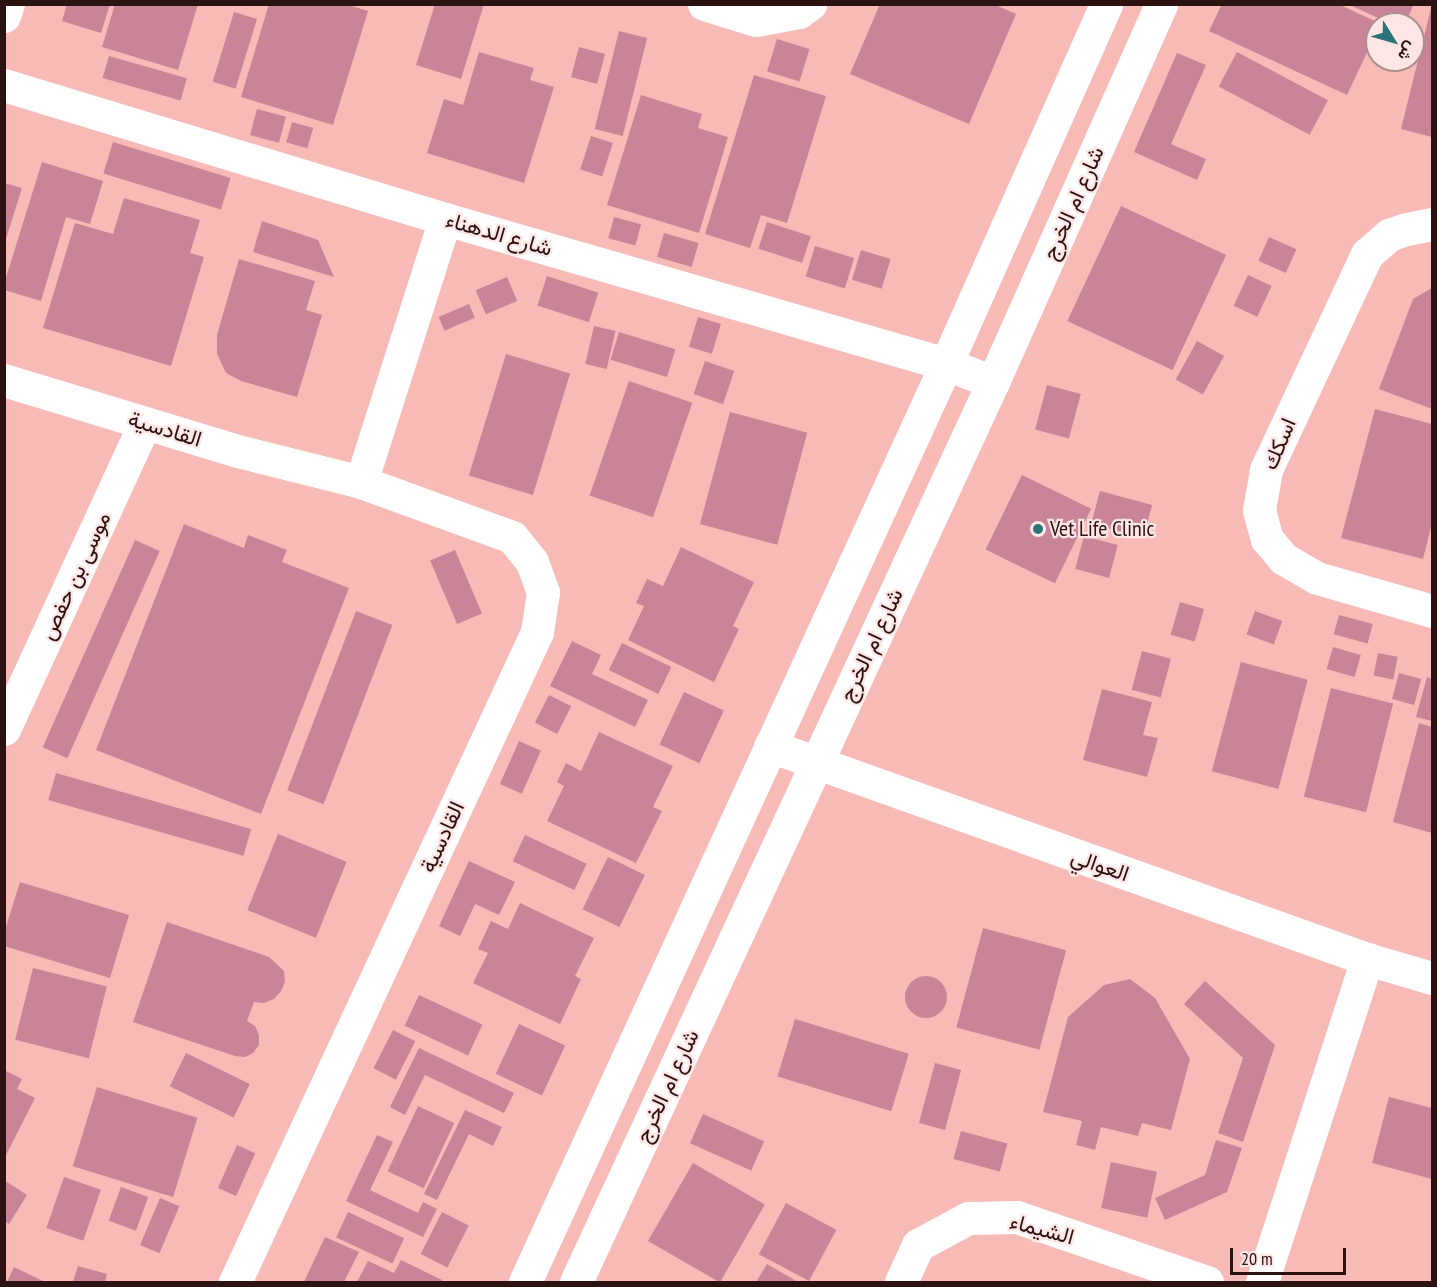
<!DOCTYPE html>
<html>
<head>
<meta charset="utf-8">
<style>
  body { margin:0 }
  #map { position:relative; width:1437px; height:1287px; overflow:hidden; background:#f7bab7; font-family:"PT Sans Narrow",Vazirmatn,sans-serif }
  div>[style] { position:absolute }
  [style*='--x'] { left:calc(var(--x)*1px); top:calc(var(--y)*1px); width:calc(var(--w)*1px); rotate:calc(var(--a)*1deg) }
  .building>* { inset:0; background:#c98497; transform-origin:0 0 }
  .round { border-radius:50% }
  .minor>* { height:33px; margin:-16.5px; padding:0 16.5px; transform-origin:16.5px; border-radius:16.5px; background:#fff }
  .dots>* { width:16px; height:16px; translate:-50% -50%; box-sizing:border-box; border:3px solid #fee6e4; border-radius:50% }
  span { translate:-50% -50%; white-space:nowrap; text-align:center; line-height:1.15; -webkit-text-stroke:4.5px #fee6e4; paint-order:stroke }
  .street-label { font-size:22px; color:#2d1212 }
  .poi-label { font-size:22px; color:#2d1212 }
  .left { translate:0 -50%; text-align:left }
  .frame { position:absolute; inset:0; border:6px solid #2d1212; pointer-events:none }
  .north { position:absolute; left:1365px; top:12px; width:60px; height:60px; box-sizing:border-box; background:#fee6e4; border:2px solid #aa9190; border-radius:50%; rotate:127deg; font-size:16px; font-weight:700; line-height:24px; text-align:center; color:#2d1212 }
  .north::after { content:''; display:block; margin:auto; width:21px; height:27px; background:#2a747a; clip-path:polygon(50% 0,100% 100%,50% 72%,0 100%) }
  .scale { position:absolute; left:1230px; top:1248px; width:116px; height:27px; box-sizing:border-box; border:3px solid #2d1212; border-top:0; padding-left:8px; font-size:18px; line-height:21px; white-space:nowrap; color:#2d1212; -webkit-text-stroke:4px #fee6e4; paint-order:stroke }
</style>
</head>
<body>
<div id="map">
  <div class="building">
    <i style="clip-path:polygon(67px 4px,110px 4px,101px 33px,62px 21px)"></i>
    <i style="clip-path:polygon(115px 4px,198px 4px,178px 70px,102px 47px)"></i>
    <i style="clip-path:polygon(269px 4px,345px 4px,368px 11px,333px 125px,241px 97px)"></i>
    <i style="clip-path:polygon(435px 4px,484px 4px,461px 79px,416px 65px)"></i>
    <i style="clip-path:polygon(880px 4px,993px 4px,1016px 14px,969px 124px,850px 74px)"></i>
    <i style="clip-path:polygon(1222px 4px,1338px 4px,1377px 22px,1377px 31px,1347px 95px,1209px 31px)"></i>
    <i style="clip-path:polygon(1348px 4px,1414px 4px,1405px 24px,1391px 24px)"></i>
    <i style="clip-path:polygon(1432px 4px,1432px 137px,1401px 129px)"></i>
    <i style="left:234px;top:12px;width:24px;height:73px;rotate:17deg"></i>
    <i style="left:619px;top:31px;width:29px;height:101px;rotate:14deg"></i>
    <i style="left:777px;top:39px;width:34px;height:34px;rotate:17deg"></i>
    <i style="left:579px;top:47px;width:27px;height:31px;rotate:15deg"></i>
    <i style="clip-path:polygon(479px 52px,534px 68px,530px 80px,554px 87px,524px 183px,427px 153px,444px 99px,463px 105px)"></i>
    <i style="left:1237px;top:52px;width:103px;height:39px;rotate:28deg"></i>
    <i style="clip-path:polygon(1177px 53px,1206px 65px,1171px 144px,1206px 159px,1197px 180px,1134px 152px)"></i>
    <i style="left:109px;top:56px;width:81px;height:23px;rotate:16deg"></i>
    <i style="clip-path:polygon(754px 75px,826px 96px,787px 223px,761px 215px,750px 248px,705px 234px)"></i>
    <i style="clip-path:polygon(641px 95px,702px 114px,698px 128px,728px 137px,699px 233px,607px 205px)"></i>
    <i style="left:257px;top:109px;width:30px;height:27px;rotate:15deg"></i>
    <i style="left:292px;top:122px;width:22px;height:21px;rotate:16deg"></i>
    <i style="left:591px;top:136px;width:23px;height:35px;rotate:18deg"></i>
    <i style="left:113px;top:142px;width:123px;height:33px;rotate:17deg"></i>
    <i style="clip-path:polygon(42px 162px,103px 181px,90px 224px,66px 217px,41px 301px,4px 290px,4px 284px)"></i>
    <i style="clip-path:polygon(4px 183px,22px 188px,5px 242px,4px 242px)"></i>
    <i style="clip-path:polygon(124px 198px,200px 220px,190px 253px,204px 257px,171px 366px,43px 328px,75px 223px,113px 234px)"></i>
    <i style="left:1121px;top:206px;width:116px;height:127px;rotate:25deg"></i>
    <i style="left:614px;top:217px;width:28px;height:22px;rotate:15deg"></i>
    <i style="clip-path:polygon(262px 221px,318px 240px,334px 277px,253px 252px)"></i>
    <i style="left:767px;top:222px;width:46px;height:28px;rotate:18deg"></i>
    <i style="left:664px;top:233px;width:36px;height:25px;rotate:16deg"></i>
    <i style="left:1269px;top:237px;width:30px;height:26px;rotate:24deg"></i>
    <i style="left:815px;top:246px;width:41px;height:32px;rotate:17deg"></i>
    <i style="left:861px;top:250px;width:31px;height:31px;rotate:17deg"></i>
    <i style="clip-path:polygon(239px 259px,315px 281px,306px 310px,322px 315px,297px 397px,241px 381px,226px 373px,217px 354px,217px 335px)"></i>
    <i style="left:1248px;top:275px;width:26px;height:34px;rotate:25deg"></i>
    <i style="left:547px;top:276px;width:54px;height:31px;rotate:18deg"></i>
    <i style="left:507px;top:277px;width:26px;height:34px;rotate:67deg"></i>
    <i style="clip-path:polygon(1432px 288px,1432px 409px,1379px 389px,1413px 299px)"></i>
    <i style="left:469px;top:304px;width:15px;height:33px;rotate:67deg"></i>
    <i style="left:698px;top:317px;width:24px;height:31px;rotate:17deg"></i>
    <i style="left:594px;top:326px;width:22px;height:39px;rotate:13deg"></i>
    <i style="left:619px;top:332px;width:59px;height:29px;rotate:17deg"></i>
    <i style="left:1197px;top:341px;width:31px;height:44px;rotate:29deg"></i>
    <i style="left:506px;top:354px;width:67px;height:127px;rotate:17deg"></i>
    <i style="left:705px;top:361px;width:31px;height:35px;rotate:19deg"></i>
    <i style="left:629px;top:381px;width:67px;height:121px;rotate:19deg"></i>
    <i style="left:1047px;top:385px;width:35px;height:46px;rotate:15deg"></i>
    <i style="clip-path:polygon(1375px 409px,1432px 424px,1432px 523px,1423px 559px,1341px 538px)"></i>
    <i style="left:730px;top:412px;width:80px;height:116px;rotate:15deg"></i>
    <i style="left:1022px;top:475px;width:77px;height:83px;rotate:26deg"></i>
    <i style="left:1100px;top:491px;width:54px;height:34px;rotate:15deg"></i>
    <i style="clip-path:polygon(184px 524px,244px 548px,248px 535px,287px 550px,282px 562px,349px 588px,261px 814px,96px 750px)"></i>
    <i style="left:1084px;top:536px;width:35px;height:34px;rotate:15deg"></i>
    <i style="left:135px;top:540px;width:27px;height:227px;rotate:24deg"></i>
    <i style="clip-path:polygon(681px 547px,754px 582px,733px 626px,739px 629px,714px 682px,628px 640px,644px 606px,636px 603px,647px 579px,663px 586px)"></i>
    <i style="left:455px;top:550px;width:69px;height:27px;rotate:67deg"></i>
    <i style="left:1180px;top:602px;width:25px;height:34px;rotate:16deg"></i>
    <i style="left:356px;top:611px;width:39px;height:192px;rotate:21deg"></i>
    <i style="left:1255px;top:611px;width:29px;height:25px;rotate:20deg"></i>
    <i style="left:1339px;top:615px;width:35px;height:20px;rotate:15deg"></i>
    <i style="clip-path:polygon(572px 641px,601px 655px,592px 674px,648px 700px,635px 727px,550px 686px)"></i>
    <i style="left:622px;top:643px;width:55px;height:30px;rotate:26deg"></i>
    <i style="left:1333px;top:647px;width:29px;height:23px;rotate:16deg"></i>
    <i style="left:1142px;top:651px;width:30px;height:40px;rotate:15deg"></i>
    <i style="left:1378px;top:653px;width:20px;height:23px;rotate:11deg"></i>
    <i style="left:1241px;top:662px;width:69px;height:113px;rotate:15deg"></i>
    <i style="left:1399px;top:673px;width:23px;height:27px;rotate:15deg"></i>
    <i style="clip-path:polygon(1427px 677px,1432px 679px,1432px 721px,1416px 717px)"></i>
    <i style="left:1331px;top:688px;width:64px;height:112px;rotate:14deg"></i>
    <i style="clip-path:polygon(1102px 689px,1152px 702px,1143px 735px,1158px 738px,1147px 777px,1083px 760px)"></i>
    <i style="left:684px;top:692px;width:44px;height:58px;rotate:25deg"></i>
    <i style="left:549px;top:695px;width:25px;height:31px;rotate:27deg"></i>
    <i style="clip-path:polygon(1419px 723px,1432px 727px,1432px 833px,1393px 822px)"></i>
    <i style="clip-path:polygon(599px 732px,673px 766px,653px 807px,662px 811px,636px 863px,547px 821px,564px 786px,557px 782px,566px 763px,581px 771px)"></i>
    <i style="left:519px;top:741px;width:24px;height:47px;rotate:24deg"></i>
    <i style="left:56px;top:773px;width:203px;height:28px;rotate:16deg"></i>
    <i style="left:278px;top:834px;width:74px;height:82px;rotate:22deg"></i>
    <i style="left:525px;top:835px;width:68px;height:29px;rotate:25deg"></i>
    <i style="left:608px;top:857px;width:41px;height:58px;rotate:26deg"></i>
    <i style="clip-path:polygon(469px 861px,515px 882px,499px 915px,475px 904px,460px 936px,439px 926px)"></i>
    <i style="clip-path:polygon(20px 882px,129px 915px,110px 978px,4px 946px,4px 933px)"></i>
    <i style="clip-path:polygon(520px 903px,594px 938px,575px 976px,581px 979px,560px 1024px,473px 983px,488px 953px,478px 949px,491px 921px,508px 929px)"></i>
    <i style="clip-path:polygon(167px 922px,269px 957px,284px 971px,285px 982px,281px 991px,274px 999px,264px 1003px,254px 1002px,247px 1021px,255px 1026px,259px 1035px,259px 1045px,253px 1053px,245px 1057px,235px 1056px,133px 1022px)"></i>
    <i style="left:983px;top:928px;width:86px;height:103px;rotate:15deg"></i>
    <i style="left:33px;top:968px;width:76px;height:74px;rotate:14deg"></i>
    <i class="round" style="left:905px;top:976px;width:42px;height:42px"></i>
    <i style="clip-path:polygon(1130px 979px,1155px 998px,1190px 1059px,1171px 1130px,1142px 1123px,1138px 1136px,1101px 1127px,1095px 1150px,1076px 1145px,1082px 1121px,1043px 1112px,1068px 1017px,1104px 985px)"></i>
    <i style="clip-path:polygon(1205px 981px,1275px 1045px,1243px 1142px,1218px 1133px,1243px 1058px,1184px 1004px)"></i>
    <i style="left:419px;top:995px;width:70px;height:34px;rotate:25deg"></i>
    <i style="left:795px;top:1019px;width:119px;height:60px;rotate:17deg"></i>
    <i style="left:519px;top:1024px;width:51px;height:55px;rotate:25deg"></i>
    <i style="left:393px;top:1030px;width:25px;height:43px;rotate:27deg"></i>
    <i style="clip-path:polygon(419px 1048px,514px 1093px,504px 1113px,425px 1075px,405px 1115px,390px 1107px)"></i>
    <i style="left:186px;top:1053px;width:71px;height:37px;rotate:26deg"></i>
    <i style="left:935px;top:1063px;width:27px;height:62px;rotate:15deg"></i>
    <i style="clip-path:polygon(4px 1070px,22px 1079px,17px 1089px,35px 1098px,4px 1159px)"></i>
    <i style="left:97px;top:1087px;width:105px;height:83px;rotate:17deg"></i>
    <i style="clip-path:polygon(1389px 1097px,1432px 1108px,1432px 1179px,1372px 1163px)"></i>
    <i style="left:418px;top:1106px;width:40px;height:72px;rotate:25deg"></i>
    <i style="clip-path:polygon(465px 1110px,502px 1127px,493px 1146px,469px 1134px,437px 1200px,424px 1194px)"></i>
    <i style="left:703px;top:1114px;width:67px;height:32px;rotate:24deg"></i>
    <i style="left:961px;top:1131px;width:48px;height:29px;rotate:15deg"></i>
    <i style="clip-path:polygon(377px 1135px,393px 1142px,370px 1190px,418px 1213px,423px 1202px,437px 1209px,423px 1237px,346px 1201px)"></i>
    <i style="clip-path:polygon(1216px 1140px,1242px 1148px,1227px 1192px,1165px 1220px,1155px 1198px,1205px 1175px)"></i>
    <i style="left:237px;top:1145px;width:20px;height:47px;rotate:24deg"></i>
    <i style="left:1111px;top:1162px;width:47px;height:47px;rotate:12deg"></i>
    <i style="left:693px;top:1163px;width:83px;height:90px;rotate:30deg"></i>
    <i style="left:64px;top:1177px;width:39px;height:54px;rotate:19deg"></i>
    <i style="clip-path:polygon(4px 1180px,27px 1195px,9px 1224px,4px 1221px)"></i>
    <i style="left:121px;top:1187px;width:29px;height:36px;rotate:20deg"></i>
    <i style="left:160px;top:1198px;width:21px;height:51px;rotate:23deg"></i>
    <i style="left:786px;top:1203px;width:57px;height:58px;rotate:28deg"></i>
    <i style="left:348px;top:1212px;width:62px;height:28px;rotate:25deg"></i>
    <i style="left:442px;top:1212px;width:30px;height:47px;rotate:27deg"></i>
    <i style="clip-path:polygon(325px 1237px,359px 1252px,344px 1282px,304px 1282px)"></i>
    <i style="clip-path:polygon(401px 1260px,442px 1280px,441px 1282px,357px 1282px,368px 1261px,394px 1273px)"></i>
    <i style="clip-path:polygon(767px 1264px,798px 1282px,756px 1282px)"></i>
    <i style="clip-path:polygon(78px 1266px,107px 1274px,105px 1282px,73px 1282px)"></i>
    <i style="clip-path:polygon(14px 1267px,45px 1282px,7px 1282px)"></i>
  </div>
  <div class="minor">
    <i style="--x:704;--y:4;--w:54;--a:17.1"></i>
    <i style="--x:756;--y:20;--w:44;--a:-10.5"></i>
    <i style="--x:799;--y:12;--w:14;--a:-36"></i>
    <i style="--x:4;--y:16;--w:13;--a:-72"></i>
    <i style="--x:4;--y:85;--w:461;--a:16.9"></i>
    <i style="--x:445;--y:219;--w:522;--a:16.14"></i>
    <i style="--x:946;--y:364;--w:50;--a:21"></i>
    <i style="--x:1432;--y:224;--w:26;--a:169"></i>
    <i style="--x:1406;--y:229;--w:18;--a:161"></i>
    <i style="--x:1389;--y:235;--w:29;--a:139"></i>
    <i style="--x:1367;--y:254;--w:238;--a:115.1"></i>
    <i style="--x:1266;--y:470;--w:41;--a:99.9"></i>
    <i style="--x:1259;--y:510;--w:30;--a:75"></i>
    <i style="--x:1267;--y:539;--w:26;--a:50"></i>
    <i style="--x:1284;--y:559;--w:38;--a:30"></i>
    <i style="--x:1317;--y:578;--w:120;--a:16"></i>
    <i style="--x:4;--y:380;--w:245;--a:16.9"></i>
    <i style="--x:238;--y:451;--w:127;--a:14.1"></i>
    <i style="--x:361;--y:482;--w:161;--a:20"></i>
    <i style="--x:512;--y:537;--w:32;--a:51"></i>
    <i style="--x:532;--y:562;--w:32;--a:70"></i>
    <i style="--x:543;--y:592;--w:40;--a:98.5"></i>
    <i style="--x:537;--y:632;--w:717;--a:114.92"></i>
    <i style="--x:361;--y:482;--w:276;--a:-72.3"></i>
    <i style="--x:4;--y:729;--w:337;--a:-65.3"></i>
    <i style="--x:770;--y:746;--w:634;--a:19.64"></i>
    <i style="--x:1367;--y:959;--w:68;--a:16.3"></i>
    <i style="--x:525;--y:1282;--w:1010;--a:-65.36"></i>
    <i style="--x:946;--y:364;--w:394;--a:-66"></i>
    <i style="--x:576;--y:1282;--w:992;--a:-65.14"></i>
    <i style="--x:993;--y:382;--w:414;--a:-66"></i>
    <i style="--x:901;--y:1282;--w:41;--a:-65.3"></i>
    <i style="--x:918;--y:1245;--w:57;--a:-28.4"></i>
    <i style="--x:968;--y:1218;--w:49;--a:-1.2"></i>
    <i style="--x:1017;--y:1217;--w:201;--a:18.9"></i>
    <i style="--x:1262;--y:1282;--w:340;--a:-72"></i>
  </div>
  <div class="dots">
    <i style="left:1038px;top:529px;background:#2a747a"></i>
  </div>
  <div class="street-label">
    <span style="left:1073px;top:203px;rotate:-66deg">شارع ام الخرج</span>
    <span style="left:499px;top:234px;rotate:16deg">شارع الدهناء</span>
    <span style="left:165px;top:429px;rotate:17deg">القادسية</span>
    <span style="left:1279px;top:444px;rotate:-67deg">اسكك</span>
    <span style="left:75px;top:576px;rotate:-65deg">موسى بن حفص</span>
    <span style="left:871px;top:645px;rotate:-65deg">شارع ام الخرج</span>
    <span style="left:442px;top:837px;rotate:-65deg">القادسية</span>
    <span style="left:1100px;top:865px;rotate:19deg">العوالي</span>
    <span style="left:667px;top:1086px;rotate:-65deg">شارع ام الخرج</span>
    <span style="left:1042px;top:1229px;rotate:15deg">الشيماء</span>
  </div>
  <div class="poi-label">
    <span class="left" style="left:1050px;top:529px">Vet Life Clinic</span>
  </div>
  <div class="frame"></div>
  <div class="north">ش</div>
  <div class="scale">20 m</div>
</div>
</body>
</html>
